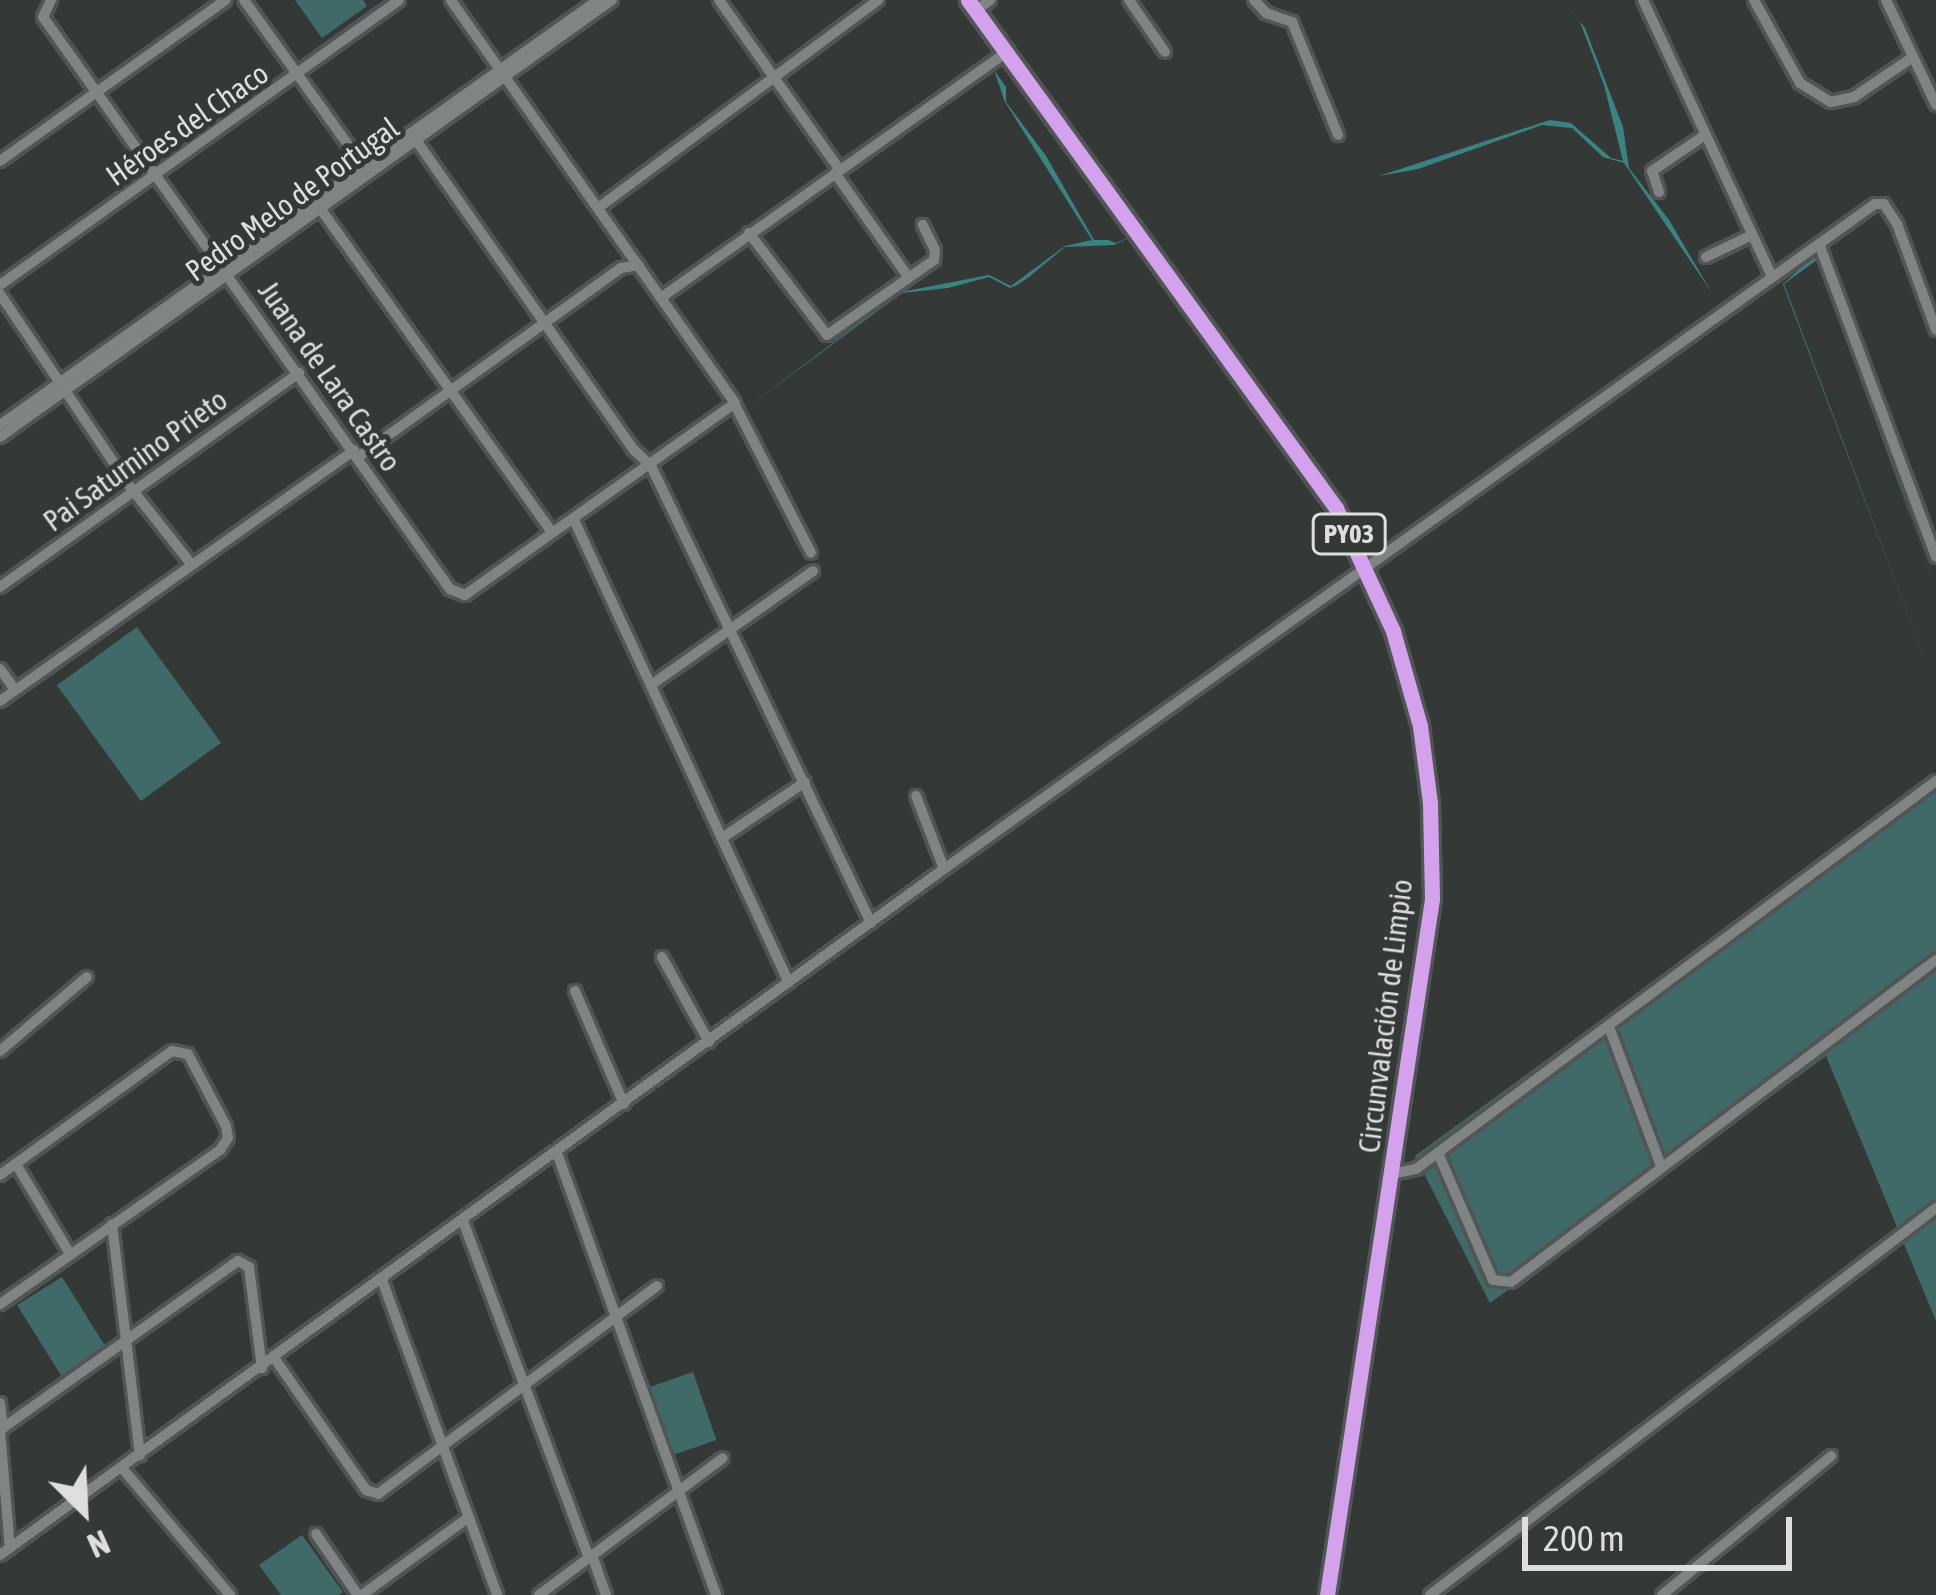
<!DOCTYPE html>
<html>
<head>
<meta charset="utf-8">
<style>
  body { margin:0 }
  #map { position:relative; width:1936px; height:1595px; overflow:hidden; background:#343938; font-family:"Asap Condensed",sans-serif }
  div>[style] { position:absolute }
  [style*='--x'] { left:calc(var(--x)*1px); top:calc(var(--y)*1px); width:calc(var(--w)*1px); rotate:calc(var(--a)*1deg) }
  .green>* { inset:0; background:#3f6a68; transform-origin:0 0 }
  .water>* { inset:0; background:#3b8381 }
  .roads { filter:drop-shadow(3px 0 #525555) drop-shadow(-3px 0 #525555) drop-shadow(0 3px #525555) drop-shadow(0 -3px #525555) }
  .minor>* { height:10px; margin:-5px; padding:0 5px; transform-origin:5px; border-radius:5px; background:#808484 }
  .highway>* { height:15px; margin:-7.5px; padding:0 7.5px; transform-origin:7.5px; border-radius:7.5px; background:#d4a1ed }
  span { translate:-50% -50%; white-space:nowrap; text-align:center; line-height:1.15; -webkit-text-stroke:10px #343938; paint-order:stroke }
  .shield-label span { padding:3px 9px; background:#343938; border:3px solid; border-radius:9px; -webkit-text-stroke-width:0 }
  .shield-label { font-size:27px; color:#dcdfde; font-weight:700 }
  .street-label { font-size:30px; color:#dcdfde }
  .north { position:absolute; left:24px; top:1451px; width:120px; height:120px; -webkit-text-stroke:9px #343938; paint-order:stroke; rotate:156deg; font-size:33px; font-weight:700; line-height:48px; text-align:center; color:#dcdfde }
  .north::after { content:''; display:block; margin:auto; width:42px; height:54px; background:#dcdfde; clip-path:polygon(50% 0,100% 100%,50% 72%,0 100%) }
  .scale { position:absolute; left:1522px; top:1517px; width:270px; height:54px; box-sizing:border-box; border:6px solid #dcdfde; border-top:0; padding-left:15px; font-size:36px; line-height:42px; white-space:nowrap; color:#dcdfde; -webkit-text-stroke:9px #343938; paint-order:stroke }
</style>
</head>
<body>
<div id="map">
  <div class="green">
    <i style="clip-path:polygon(295px 0,363px 0,367px 6px,322px 38px)"></i>
    <i style="left:137px;top:627px;width:143px;height:99px;rotate:54deg"></i>
    <i style="clip-path:polygon(1936px 775px,1936px 1321px,1826px 1056px,1490px 1303px,1415px 1156px)"></i>
    <i style="left:62px;top:1277px;width:84px;height:53px;rotate:58deg"></i>
    <i style="left:693px;top:1372px;width:72px;height:46px;rotate:71deg"></i>
    <i style="clip-path:polygon(302px 1535px,343px 1592px,339px 1595px,281px 1595px,259px 1565px)"></i>
  </div>
  <div class="water">
    <i style="clip-path:polygon(1563px 0,1585px 28px,1623px 127px,1629px 168px,1669px 220px,1712px 293px,1624px 163px,1603px 157px,1572px 128px,1542px 125px,1418px 169px,1379px 176px,1550px 120px,1571px 123px,1611px 158px,1623px 161px,1604px 85px,1580px 22px)"></i>
    <i style="clip-path:polygon(994px 70px,1006px 87px,1006px 102px,1046px 156px,1094px 240px,1108px 240px,1116px 243px,1139px 233px,1114px 245px,1065px 247px,1029px 277px,1017px 285px,1010px 288px,989px 277px,948px 288px,902px 293px,745px 409px,901px 292px,989px 275px,1011px 286px,1065px 246px,1092px 240px,1005px 102px)"></i>
    <i style="clip-path:polygon(1815px 255px,1819px 258px,1936px 589px,1818px 259px,1784px 284px,1936px 689px,1783px 284px)"></i>
  </div>
  <div class="roads">
    <div class="minor">
      <i style="--x:51;--y:0;--w:19;--a:115"></i>
      <i style="--x:43;--y:17;--w:702;--a:54.57"></i>
      <i style="--x:450;--y:589;--w:16;--a:22"></i>
      <i style="--x:465;--y:595;--w:331;--a:-35.4"></i>
      <i style="--x:735;--y:403;--w:493;--a:-125.2"></i>
      <i style="--x:244;--y:0;--w:211;--a:54.3"></i>
      <i style="--x:719;--y:0;--w:209;--a:54.6"></i>
      <i style="--x:1129;--y:0;--w:63;--a:55.3"></i>
      <i style="--x:1254;--y:0;--w:18;--a:47"></i>
      <i style="--x:1266;--y:13;--w:28;--a:19"></i>
      <i style="--x:1292;--y:22;--w:122;--a:67.8"></i>
      <i style="--x:1643;--y:0;--w:303;--a:65"></i>
      <i style="--x:1754;--y:0;--w:95;--a:61"></i>
      <i style="--x:1800;--y:83;--w:36;--a:32"></i>
      <i style="--x:1831;--y:102;--w:24;--a:-12"></i>
      <i style="--x:1854;--y:97;--w:71;--a:-34.1"></i>
      <i style="--x:1886;--y:0;--w:116;--a:64.5"></i>
      <i style="--x:975;--y:11;--w:19;--a:-36"></i>
      <i style="--x:411;--y:133;--w:388;--a:54.9"></i>
      <i style="--x:634;--y:450;--w:23;--a:43"></i>
      <i style="--x:651;--y:466;--w:507;--a:64.29"></i>
      <i style="--x:0;--y:161;--w:277;--a:-35.5"></i>
      <i style="--x:835;--y:173;--w:128;--a:54.8"></i>
      <i style="--x:1659;--y:192;--w:22;--a:-108"></i>
      <i style="--x:1652;--y:171;--w:64;--a:-34.2"></i>
      <i style="--x:317;--y:204;--w:402;--a:54.4"></i>
      <i style="--x:598;--y:208;--w:349;--a:-36.6"></i>
      <i style="--x:749;--y:233;--w:128;--a:52.6"></i>
      <i style="--x:827;--y:335;--w:131;--a:-35"></i>
      <i style="--x:934;--y:260;--w:10;--a:-84"></i>
      <i style="--x:935;--y:250;--w:28;--a:-116"></i>
      <i style="--x:1819;--y:244;--w:334;--a:69.5"></i>
      <i style="--x:1706;--y:257;--w:51;--a:-25.6"></i>
      <i style="--x:0;--y:285;--w:490;--a:-35.5"></i>
      <i style="--x:0;--y:294;--w:234;--a:56"></i>
      <i style="--x:131;--y:488;--w:98;--a:51.6"></i>
      <i style="--x:662;--y:297;--w:425;--a:-35.4"></i>
      <i style="--x:735;--y:405;--w:166;--a:62.8"></i>
      <i style="--x:0;--y:425;--w:734;--a:-35.4"></i>
      <i style="--x:0;--y:437;--w:752;--a:-35.53"></i>
      <i style="--x:358;--y:457;--w:324;--a:-35.7"></i>
      <i style="--x:621;--y:268;--w:18;--a:-9"></i>
      <i style="--x:574;--y:520;--w:510;--a:65.09"></i>
      <i style="--x:0;--y:587;--w:368;--a:-35.6"></i>
      <i style="--x:0;--y:669;--w:26;--a:54"></i>
      <i style="--x:651;--y:685;--w:198;--a:-35.1"></i>
      <i style="--x:0;--y:701;--w:434;--a:-35.3"></i>
      <i style="--x:916;--y:796;--w:78;--a:69"></i>
      <i style="--x:722;--y:838;--w:100;--a:-34"></i>
      <i style="--x:662;--y:957;--w:97;--a:61.1"></i>
      <i style="--x:575;--y:991;--w:123;--a:66.6"></i>
      <i style="--x:1609;--y:1027;--w:148;--a:69.5"></i>
      <i style="--x:0;--y:1051;--w:114;--a:-40.4"></i>
      <i style="--x:557;--y:1153;--w:470;--a:70.2"></i>
      <i style="--x:1438;--y:1153;--w:138;--a:66.6"></i>
      <i style="--x:1493;--y:1280;--w:18;--a:6"></i>
      <i style="--x:1511;--y:1282;--w:533;--a:-37.15"></i>
      <i style="--x:16;--y:1164;--w:105;--a:59"></i>
      <i style="--x:1392;--y:1174;--w:25;--a:-12"></i>
      <i style="--x:1416;--y:1169;--w:649;--a:-36.73"></i>
      <i style="--x:0;--y:1175;--w:212;--a:-35.8"></i>
      <i style="--x:172;--y:1051;--w:16;--a:11"></i>
      <i style="--x:188;--y:1054;--w:81;--a:62.2"></i>
      <i style="--x:226;--y:1126;--w:12;--a:81"></i>
      <i style="--x:228;--y:1138;--w:14;--a:124"></i>
      <i style="--x:220;--y:1150;--w:269;--a:145"></i>
      <i style="--x:463;--y:1221;--w:360;--a:69.5"></i>
      <i style="--x:112;--y:1224;--w:233;--a:83.1"></i>
      <i style="--x:382;--y:1280;--w:335;--a:69.9"></i>
      <i style="--x:275;--y:1359;--w:160;--a:55.2"></i>
      <i style="--x:366;--y:1490;--w:13;--a:18"></i>
      <i style="--x:378;--y:1494;--w:348;--a:-36.7"></i>
      <i style="--x:0;--y:1403;--w:25;--a:83"></i>
      <i style="--x:0;--y:1430;--w:292;--a:-35.4"></i>
      <i style="--x:238;--y:1261;--w:13;--a:29"></i>
      <i style="--x:249;--y:1267;--w:102;--a:82.7"></i>
      <i style="--x:0;--y:1430;--w:118;--a:85.2"></i>
      <i style="--x:122;--y:1468;--w:167;--a:49.6"></i>
      <i style="--x:316;--y:1534;--w:74;--a:55.5"></i>
      <i style="--x:0;--y:1555;--w:1167;--a:-36.01"></i>
      <i style="--x:944;--y:869;--w:1144;--a:-35.54"></i>
      <i style="--x:1875;--y:204;--w:9;--a:0"></i>
      <i style="--x:1884;--y:204;--w:24;--a:57"></i>
      <i style="--x:1897;--y:224;--w:113;--a:69.8"></i>
      <i style="--x:592;--y:1555;--w:42;--a:70.7"></i>
      <i style="--x:362;--y:1595;--w:132;--a:-36.1"></i>
      <i style="--x:539;--y:1595;--w:229;--a:-36.7"></i>
      <i style="--x:1430;--y:1595;--w:637;--a:-37.41"></i>
      <i style="--x:1662;--y:1595;--w:219;--a:-39.4"></i>
    </div>
    <div class="highway">
      <i style="--x:968;--y:0;--w:627;--a:54.08"></i>
      <i style="--x:1336;--y:508;--w:136;--a:65.1"></i>
      <i style="--x:1393;--y:631;--w:99;--a:74.1"></i>
      <i style="--x:1420;--y:726;--w:78;--a:82.6"></i>
      <i style="--x:1430;--y:803;--w:96;--a:88.8"></i>
      <i style="--x:1432;--y:899;--w:704;--a:98.58"></i>
    </div>
  </div>
  <div class="shield-label">
    <span style="left:1349px;top:534px">PY03</span>
  </div>
  <div class="street-label">
    <span style="left:187px;top:124px;rotate:-35deg">Héroes del Chaco</span>
    <span style="left:292px;top:199px;rotate:-36deg">Pedro Melo de Portugal</span>
    <span style="left:330px;top:376px;rotate:55deg">Juana de Lara Castro</span>
    <span style="left:135px;top:460px;rotate:-36deg">Pai Saturnino Prieto</span>
    <span style="left:1385px;top:1016px;rotate:-83deg">Circunvalación de Limpio</span>
  </div>
  <div class="north">N</div>
  <div class="scale">200 m</div>
</div>
</body>
</html>
